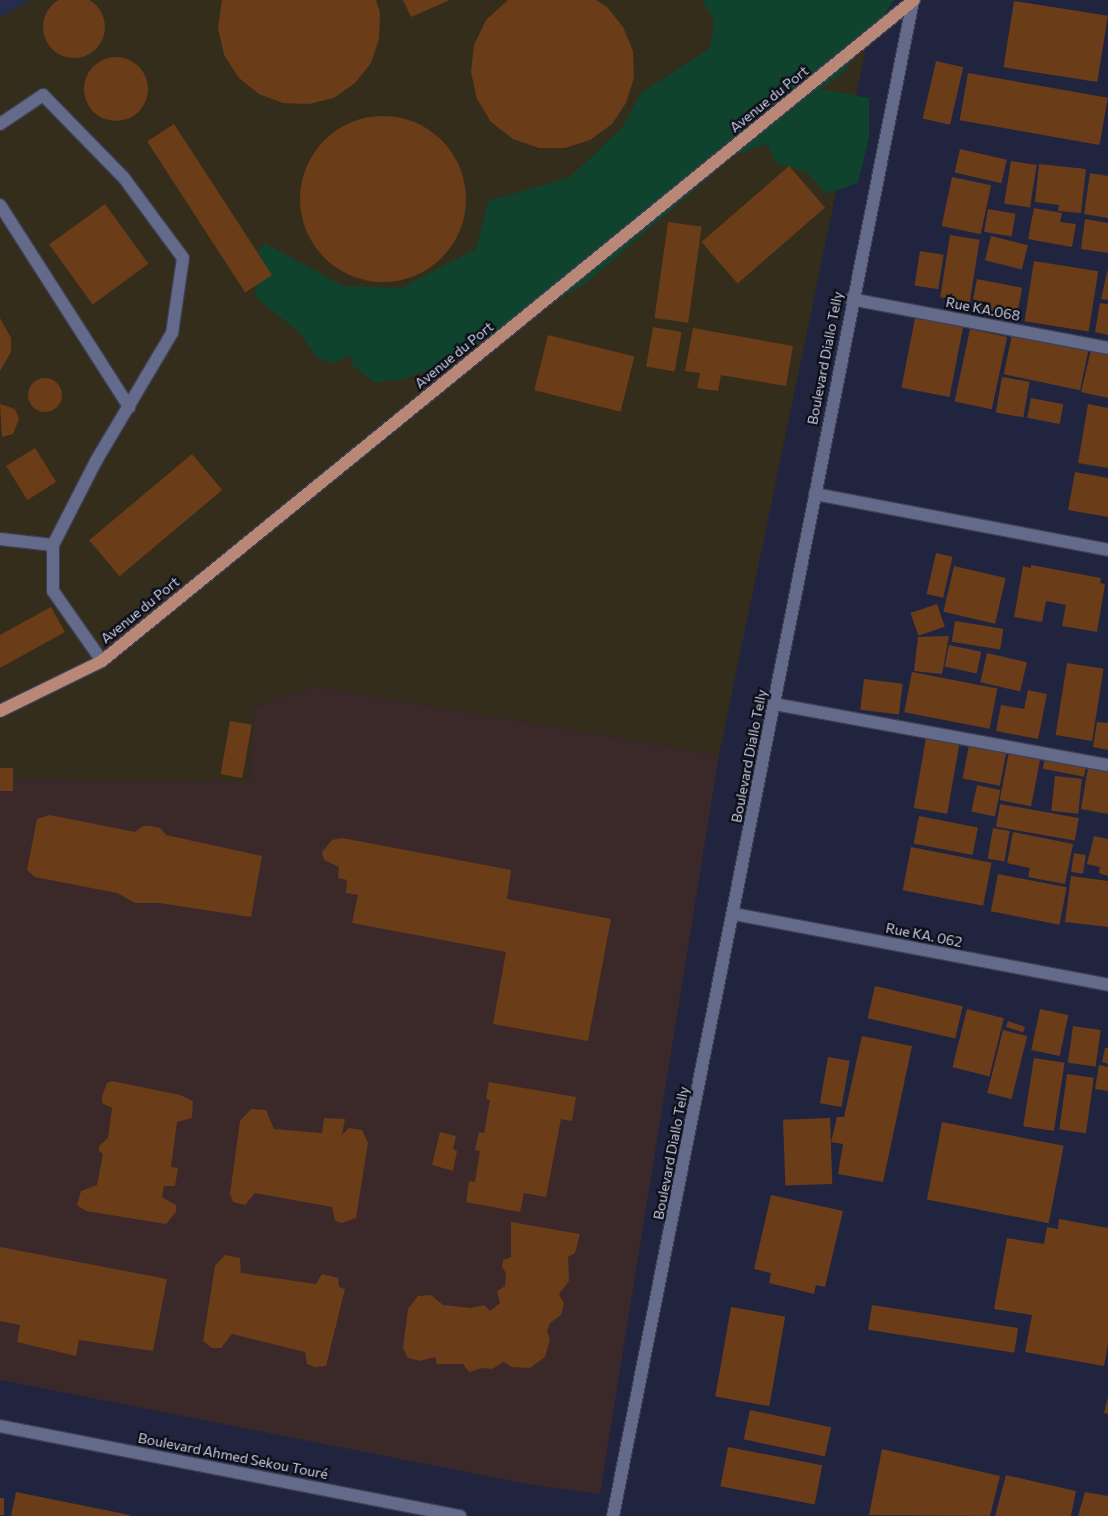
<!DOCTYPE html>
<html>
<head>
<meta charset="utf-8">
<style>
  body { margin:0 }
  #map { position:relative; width:1108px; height:1516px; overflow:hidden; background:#20243e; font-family:Commissioner,sans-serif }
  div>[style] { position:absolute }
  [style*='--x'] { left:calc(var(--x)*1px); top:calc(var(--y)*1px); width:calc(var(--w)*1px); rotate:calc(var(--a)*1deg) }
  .commercial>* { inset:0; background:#3b2829 }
  .industrial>* { inset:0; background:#342d1c }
  .built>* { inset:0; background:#282c4c }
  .green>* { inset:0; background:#0f432d }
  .building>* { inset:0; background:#6a3c18; transform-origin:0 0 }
  .round { border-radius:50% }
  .roads { filter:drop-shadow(1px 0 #3d3f55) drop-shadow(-1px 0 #3d3f55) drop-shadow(0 1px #3d3f55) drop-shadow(0 -1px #3d3f55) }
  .lane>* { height:12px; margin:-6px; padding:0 6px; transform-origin:6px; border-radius:6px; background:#646a89 }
  .street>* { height:12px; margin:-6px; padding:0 6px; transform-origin:6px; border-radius:6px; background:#646a89 }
  .secondary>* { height:12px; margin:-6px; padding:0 6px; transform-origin:6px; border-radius:6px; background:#646a89 }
  .primary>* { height:12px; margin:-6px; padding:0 6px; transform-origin:6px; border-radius:6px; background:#b98776 }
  span { translate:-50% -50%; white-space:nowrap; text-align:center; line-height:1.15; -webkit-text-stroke:4.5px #0c0e1a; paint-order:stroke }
  .street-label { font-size:14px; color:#cdd0e2 }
</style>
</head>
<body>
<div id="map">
  <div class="commercial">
    <i style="clip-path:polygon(312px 686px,719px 755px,600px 1494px,533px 1485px,0 1380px,0 779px,249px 781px,254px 708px)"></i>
  </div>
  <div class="industrial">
    <i style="clip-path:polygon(31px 0,876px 0,719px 755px,312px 686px,254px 708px,249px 781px,0 779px,0 17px)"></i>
  </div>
  <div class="built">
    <i style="clip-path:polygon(0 0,31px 0,0 17px)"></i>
  </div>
  <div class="green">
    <i style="clip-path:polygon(702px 0,894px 0,844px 72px,821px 89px,869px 98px,869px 137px,858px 183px,826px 194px,807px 172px,776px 163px,767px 144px,735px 155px,585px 284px,438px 366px,400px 380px,374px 382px,353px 366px,350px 355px,332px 364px,316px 357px,300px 333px,258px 299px,249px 268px,264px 243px,344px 286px,401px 288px,476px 249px,488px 201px,570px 177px,622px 128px,641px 93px,710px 48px,714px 20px)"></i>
  </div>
  <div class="building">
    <i class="round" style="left:43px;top:-4px;width:62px;height:62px"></i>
    <i style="clip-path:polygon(222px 0,376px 0,380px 13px,379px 39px,371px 63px,355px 83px,334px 98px,309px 104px,283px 103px,259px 94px,239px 78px,224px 55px,218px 28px)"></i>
    <i style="clip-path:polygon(403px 0,450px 0,411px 17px)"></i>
    <i style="clip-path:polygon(508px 0,596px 0,607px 7px,623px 27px,633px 51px,634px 78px,626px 103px,612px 124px,590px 140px,565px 148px,539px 148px,513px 139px,491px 122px,477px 99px,471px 72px,474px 45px,486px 20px)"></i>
    <i style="left:1014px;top:1px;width:95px;height:67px;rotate:9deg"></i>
    <i class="round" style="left:84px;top:57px;width:64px;height:64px"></i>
    <i style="left:936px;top:61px;width:28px;height:59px;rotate:13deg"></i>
    <i style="left:968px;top:73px;width:142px;height:48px;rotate:10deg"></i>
    <i class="round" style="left:300px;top:116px;width:166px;height:166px"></i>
    <i style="left:174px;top:124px;width:180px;height:32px;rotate:57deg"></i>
    <i style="left:960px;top:149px;width:48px;height:24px;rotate:13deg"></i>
    <i style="left:1011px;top:161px;width:26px;height:43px;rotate:9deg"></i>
    <i style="clip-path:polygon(1039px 164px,1086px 169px,1081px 213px,1058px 211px,1059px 205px,1035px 202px)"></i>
    <i style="left:789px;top:166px;width:55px;height:116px;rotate:49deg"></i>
    <i style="clip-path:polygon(1090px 173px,1108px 176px,1108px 218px,1084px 214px)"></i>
    <i style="left:952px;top:177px;width:40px;height:50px;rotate:12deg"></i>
    <i style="left:105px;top:204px;width:74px;height:69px;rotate:54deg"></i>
    <i style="clip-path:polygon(1034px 208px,1062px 213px,1060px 222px,1076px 224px,1072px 247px,1028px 239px)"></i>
    <i style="left:988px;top:209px;width:28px;height:23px;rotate:10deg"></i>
    <i style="clip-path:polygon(1085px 219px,1108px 223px,1108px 253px,1081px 249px)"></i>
    <i style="left:668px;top:222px;width:34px;height:97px;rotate:8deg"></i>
    <i style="left:950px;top:235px;width:30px;height:63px;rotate:9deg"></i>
    <i style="left:991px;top:236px;width:38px;height:25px;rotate:14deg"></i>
    <i style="left:920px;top:251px;width:24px;height:35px;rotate:9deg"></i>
    <i style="left:1034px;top:261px;width:65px;height:61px;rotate:9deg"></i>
    <i style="clip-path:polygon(1108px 268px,1108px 300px,1101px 299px)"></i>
    <i style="left:977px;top:279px;width:46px;height:29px;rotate:11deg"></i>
    <i style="clip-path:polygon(1100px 303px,1108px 304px,1108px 335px,1095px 332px)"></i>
    <i style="clip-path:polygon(0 318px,11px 338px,11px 352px,0 371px)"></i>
    <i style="left:915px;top:318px;width:49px;height:71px;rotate:11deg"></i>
    <i style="left:653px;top:327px;width:29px;height:40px;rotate:10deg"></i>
    <i style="clip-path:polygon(693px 328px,793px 346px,786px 386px,721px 375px,718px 391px,697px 388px,700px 373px,685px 371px)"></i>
    <i style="left:970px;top:329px;width:38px;height:74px;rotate:12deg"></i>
    <i style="left:548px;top:335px;width:89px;height:57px;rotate:14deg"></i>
    <i style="left:1012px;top:335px;width:78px;height:40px;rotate:12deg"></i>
    <i style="clip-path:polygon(1091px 350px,1108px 354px,1108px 398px,1081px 392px)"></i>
    <i style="left:1002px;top:377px;width:28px;height:36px;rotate:10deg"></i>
    <i class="round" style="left:28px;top:378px;width:34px;height:34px"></i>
    <i style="left:1031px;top:398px;width:33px;height:20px;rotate:11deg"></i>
    <i style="clip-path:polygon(0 404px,15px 409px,19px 419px,13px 434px,2px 437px)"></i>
    <i style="clip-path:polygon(1088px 404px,1108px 408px,1108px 468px,1078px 463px)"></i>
    <i style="left:35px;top:448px;width:40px;height:34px;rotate:58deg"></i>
    <i style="left:192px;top:454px;width:47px;height:134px;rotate:50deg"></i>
    <i style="clip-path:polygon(1075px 472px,1108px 478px,1108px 517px,1068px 510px)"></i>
    <i style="left:936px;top:553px;width:17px;height:42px;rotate:13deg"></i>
    <i style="clip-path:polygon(1031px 565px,1101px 578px,1100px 583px,1105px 584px,1097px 632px,1062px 626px,1066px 605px,1046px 601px,1042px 622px,1014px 617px,1023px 566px,1031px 568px)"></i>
    <i style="left:954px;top:566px;width:53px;height:47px;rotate:13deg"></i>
    <i style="left:937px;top:604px;width:24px;height:28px;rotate:71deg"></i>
    <i style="clip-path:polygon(51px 607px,65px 632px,0 668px,0 635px)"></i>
    <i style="left:955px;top:621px;width:49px;height:21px;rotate:9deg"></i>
    <i style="clip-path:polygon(949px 636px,942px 674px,914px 671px,918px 637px)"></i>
    <i style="left:949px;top:645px;width:33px;height:22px;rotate:12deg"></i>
    <i style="left:987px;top:653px;width:41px;height:30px;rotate:13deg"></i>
    <i style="left:1067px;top:663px;width:37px;height:73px;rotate:9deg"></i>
    <i style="left:912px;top:672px;width:87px;height:41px;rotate:11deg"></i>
    <i style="left:864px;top:679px;width:39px;height:31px;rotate:7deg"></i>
    <i style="clip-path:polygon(1028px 690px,1047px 694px,1038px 739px,996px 731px,1001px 705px,1024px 709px)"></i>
    <i style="left:230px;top:721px;width:22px;height:54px;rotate:10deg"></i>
    <i style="clip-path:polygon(1097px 722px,1108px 723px,1108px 750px,1093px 747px)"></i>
    <i style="left:926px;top:738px;width:34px;height:71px;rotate:10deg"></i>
    <i style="left:969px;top:745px;width:38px;height:34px;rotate:11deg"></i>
    <i style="left:1009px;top:752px;width:32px;height:49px;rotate:11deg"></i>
    <i style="left:1045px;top:757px;width:42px;height:12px;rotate:11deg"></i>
    <i style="left:0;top:768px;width:13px;height:23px"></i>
    <i style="clip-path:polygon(1088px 768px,1108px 772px,1108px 814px,1081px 809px)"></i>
    <i style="left:1055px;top:776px;width:27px;height:35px;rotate:6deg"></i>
    <i style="left:977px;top:785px;width:24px;height:27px;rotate:12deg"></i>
    <i style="left:1000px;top:804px;width:80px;height:23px;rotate:10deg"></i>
    <i style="clip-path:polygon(50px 815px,135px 832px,143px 826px,151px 826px,160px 828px,166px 835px,262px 856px,251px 917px,159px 903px,135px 903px,117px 893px,35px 877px,27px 870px,37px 819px)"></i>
    <i style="left:919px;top:816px;width:60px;height:28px;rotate:11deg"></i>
    <i style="left:993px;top:828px;width:17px;height:31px;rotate:10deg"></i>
    <i style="clip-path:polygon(1013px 832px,1073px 844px,1065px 884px,1028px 877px,1030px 868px,1007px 863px)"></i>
    <i style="clip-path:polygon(1094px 836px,1108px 839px,1108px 876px,1099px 873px,1100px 867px,1087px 864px)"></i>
    <i style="clip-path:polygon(342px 838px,511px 870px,507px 899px,611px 919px,588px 1041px,493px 1024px,506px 952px,352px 923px,358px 895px,346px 893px,347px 880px,338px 878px,339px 867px,324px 860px,322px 852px,332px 840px)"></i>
    <i style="left:911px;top:847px;width:82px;height:44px;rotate:11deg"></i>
    <i style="left:1074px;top:853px;width:12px;height:19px;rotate:9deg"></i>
    <i style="left:998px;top:874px;width:70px;height:38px;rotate:11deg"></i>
    <i style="clip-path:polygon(1071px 876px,1108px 881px,1108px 927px,1065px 922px)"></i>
    <i style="left:875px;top:986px;width:90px;height:33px;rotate:13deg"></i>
    <i style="left:967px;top:1009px;width:38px;height:60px;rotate:14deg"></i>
    <i style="left:1040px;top:1009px;width:29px;height:42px;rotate:12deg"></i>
    <i style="left:1008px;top:1021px;width:18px;height:6px;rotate:19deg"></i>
    <i style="left:1073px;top:1026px;width:28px;height:37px;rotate:8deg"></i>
    <i style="left:1003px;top:1030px;width:25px;height:65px;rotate:14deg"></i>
    <i style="clip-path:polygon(862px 1036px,912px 1046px,883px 1182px,838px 1174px,843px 1144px,831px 1142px,837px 1117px,844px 1117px)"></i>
    <i style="clip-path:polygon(1105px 1048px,1108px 1048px,1108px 1064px,1102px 1062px)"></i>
    <i style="left:828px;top:1057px;width:22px;height:47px;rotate:10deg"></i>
    <i style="left:1034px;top:1058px;width:31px;height:69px;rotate:9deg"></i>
    <i style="clip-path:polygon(1099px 1065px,1108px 1067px,1108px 1091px,1095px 1089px)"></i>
    <i style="left:1067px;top:1074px;width:27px;height:56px;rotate:8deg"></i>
    <i style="clip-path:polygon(112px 1081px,180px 1095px,193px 1101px,192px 1118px,177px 1122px,171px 1167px,178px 1168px,175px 1186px,164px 1186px,162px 1197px,176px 1205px,176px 1212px,166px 1224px,86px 1211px,77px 1205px,81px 1191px,97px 1185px,103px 1154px,99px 1151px,99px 1146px,108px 1138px,112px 1108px,102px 1103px,102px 1096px,107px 1083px)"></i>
    <i style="clip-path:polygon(489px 1082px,576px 1097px,572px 1121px,561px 1119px,546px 1197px,524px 1193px,520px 1212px,466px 1202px,469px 1181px,475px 1182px,480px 1151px,475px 1150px,479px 1132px,484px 1133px,490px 1100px,486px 1099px)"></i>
    <i style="clip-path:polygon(251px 1109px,266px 1110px,274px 1129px,322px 1133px,324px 1118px,345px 1119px,342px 1135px,349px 1128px,362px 1130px,368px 1143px,356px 1218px,342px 1223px,335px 1221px,332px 1207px,255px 1193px,245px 1205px,233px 1202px,230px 1194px,240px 1121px)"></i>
    <i style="left:830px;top:1118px;width:66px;height:47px;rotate:88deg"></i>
    <i style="left:942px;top:1122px;width:124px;height:79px;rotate:11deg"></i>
    <i style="clip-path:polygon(440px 1132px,456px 1136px,453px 1149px,457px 1151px,453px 1171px,432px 1165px)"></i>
    <i style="clip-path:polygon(771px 1195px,843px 1211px,825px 1287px,816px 1285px,814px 1294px,769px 1283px,771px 1273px,754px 1269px)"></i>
    <i style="clip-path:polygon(1059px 1219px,1108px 1228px,1108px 1344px,1104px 1366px,1025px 1352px,1032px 1315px,994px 1309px,1007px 1238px,1044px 1244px,1047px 1227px,1058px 1229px)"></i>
    <i style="clip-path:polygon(511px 1222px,580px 1234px,575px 1253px,568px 1257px,569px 1281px,559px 1294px,564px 1304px,561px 1315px,550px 1323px,547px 1331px,550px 1339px,545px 1357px,530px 1368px,512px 1367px,504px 1362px,492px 1369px,482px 1368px,469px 1372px,463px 1364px,437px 1364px,435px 1357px,420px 1361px,408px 1358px,403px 1348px,408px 1309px,418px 1296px,431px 1295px,443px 1305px,471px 1308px,484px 1305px,490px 1311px,500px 1303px,497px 1291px,505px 1286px,506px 1273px,502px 1267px,503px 1260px,511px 1257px)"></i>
    <i style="clip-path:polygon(0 1247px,167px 1279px,153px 1351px,79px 1340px,76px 1356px,17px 1342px,20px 1325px,0 1321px)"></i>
    <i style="clip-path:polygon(225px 1255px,240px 1258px,241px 1273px,316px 1284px,322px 1274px,338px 1278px,339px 1287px,345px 1289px,326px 1366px,315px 1367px,307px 1364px,305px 1352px,232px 1334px,221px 1348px,212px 1348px,203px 1341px,215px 1266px)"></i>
    <i style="left:872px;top:1305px;width:148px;height:25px;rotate:9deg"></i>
    <i style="left:731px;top:1307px;width:55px;height:91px;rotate:10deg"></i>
    <i style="clip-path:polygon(1108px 1397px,1108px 1414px,1104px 1413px)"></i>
    <i style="left:750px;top:1410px;width:83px;height:30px;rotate:12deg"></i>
    <i style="left:728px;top:1447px;width:96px;height:40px;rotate:11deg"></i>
    <i style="clip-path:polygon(882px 1449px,1000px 1476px,990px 1516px,869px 1515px)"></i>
    <i style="clip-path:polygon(1006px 1475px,1076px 1491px,1071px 1516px,995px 1516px)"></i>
    <i style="clip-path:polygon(16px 1492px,130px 1515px,130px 1516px,11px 1516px)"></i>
    <i style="clip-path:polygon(1085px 1492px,1108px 1496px,1108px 1516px,1078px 1516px)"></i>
    <i style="left:0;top:1498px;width:4px;height:17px"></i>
  </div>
  <div class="roads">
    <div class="lane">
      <i style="--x:0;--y:124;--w:52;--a:-34"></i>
      <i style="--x:43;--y:95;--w:116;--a:45.7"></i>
      <i style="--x:124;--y:178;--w:99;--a:53.6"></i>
      <i style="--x:183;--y:258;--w:76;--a:98.3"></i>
      <i style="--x:172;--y:333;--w:149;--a:120.7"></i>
      <i style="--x:96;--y:461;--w:94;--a:117.1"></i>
      <i style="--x:53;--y:545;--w:46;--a:90"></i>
      <i style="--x:53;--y:591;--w:85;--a:55"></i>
      <i style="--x:0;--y:205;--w:240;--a:57.4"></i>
      <i style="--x:0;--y:539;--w:53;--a:6.5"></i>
    </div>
    <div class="street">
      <i style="--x:851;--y:299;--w:262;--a:10.8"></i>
      <i style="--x:815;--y:494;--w:298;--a:10.8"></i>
      <i style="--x:774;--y:704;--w:340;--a:10.4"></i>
      <i style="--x:734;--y:914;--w:381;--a:10.7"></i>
    </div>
    <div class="secondary">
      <i style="--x:0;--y:1426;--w:469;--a:11.1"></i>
      <i style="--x:613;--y:1516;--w:1544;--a:-78.8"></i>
    </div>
    <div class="primary">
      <i style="--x:0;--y:711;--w:114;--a:-26.1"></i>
      <i style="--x:102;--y:661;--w:1047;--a:-39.15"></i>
    </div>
  </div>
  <div class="street-label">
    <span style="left:769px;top:99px;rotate:-39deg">Avenue du Port</span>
    <span style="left:983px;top:309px;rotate:11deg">Rue KA.068</span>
    <span style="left:454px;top:355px;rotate:-39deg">Avenue du Port</span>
    <span style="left:825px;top:358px;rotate:-79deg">Boulevard Diallo Telly</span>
    <span style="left:140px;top:610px;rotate:-39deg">Avenue du Port</span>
    <span style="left:749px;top:756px;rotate:-79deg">Boulevard Diallo Telly</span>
    <span style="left:924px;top:935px;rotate:11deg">Rue KA. 062</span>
    <span style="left:671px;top:1153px;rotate:-79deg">Boulevard Diallo Telly</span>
    <span style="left:233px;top:1456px;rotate:11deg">Boulevard Ahmed Sekou Touré</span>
  </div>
</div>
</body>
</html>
